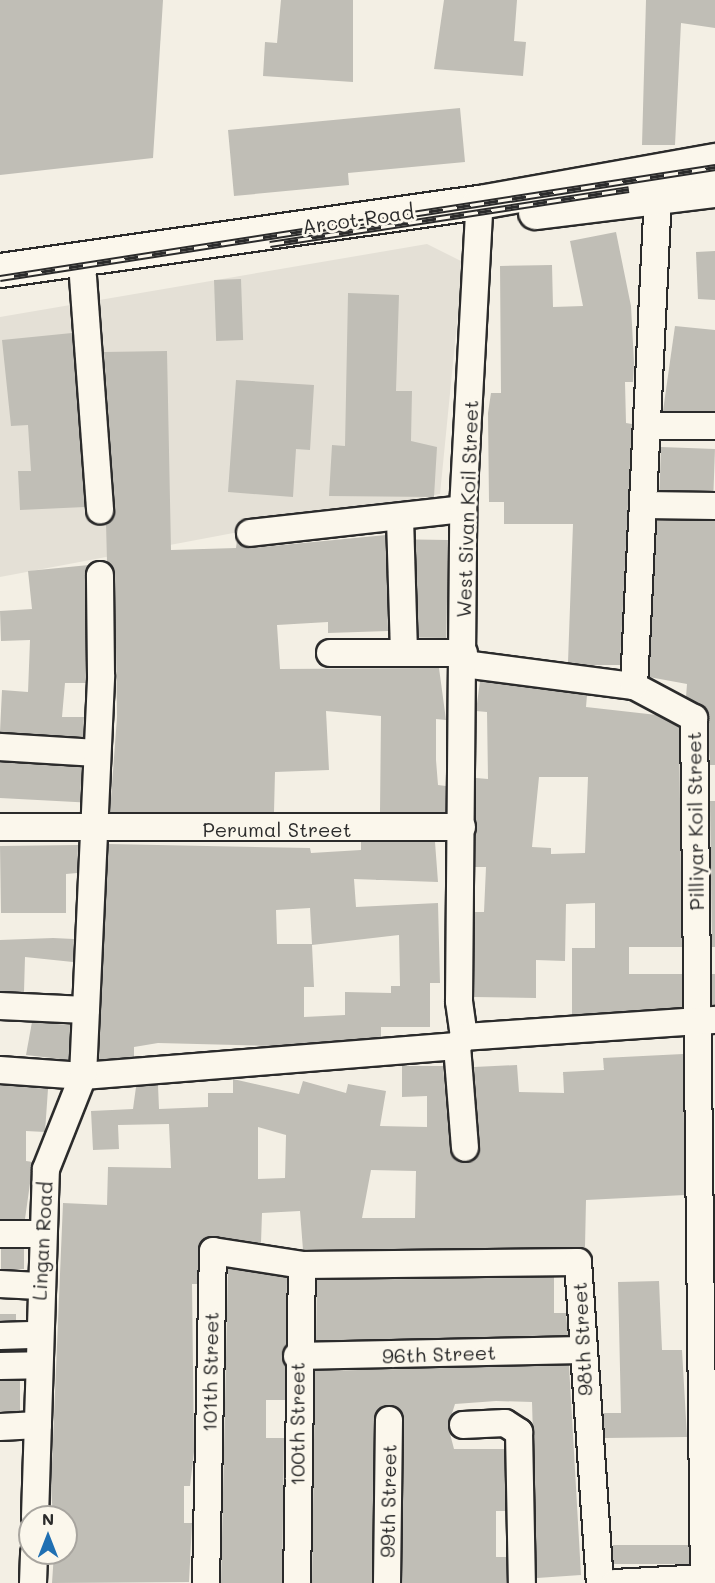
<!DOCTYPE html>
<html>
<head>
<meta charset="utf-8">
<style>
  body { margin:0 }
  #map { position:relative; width:715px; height:1583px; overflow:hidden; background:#f3efe4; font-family:Mali,sans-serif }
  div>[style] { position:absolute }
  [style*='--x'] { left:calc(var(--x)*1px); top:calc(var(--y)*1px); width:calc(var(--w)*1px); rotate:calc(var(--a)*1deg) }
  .built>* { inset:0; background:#e4e0d6 }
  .building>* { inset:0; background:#c0beb6; transform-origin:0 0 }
  .roads { filter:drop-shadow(2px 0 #2b2b2b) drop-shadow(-2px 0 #2b2b2b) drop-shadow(0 2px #2b2b2b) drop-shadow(0 -2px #2b2b2b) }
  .minor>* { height:26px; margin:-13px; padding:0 13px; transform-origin:13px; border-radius:13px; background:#fbf7ec }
  .major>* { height:33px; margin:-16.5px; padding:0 16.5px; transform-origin:16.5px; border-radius:16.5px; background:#fbf7ec }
  .rail>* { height:7px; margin-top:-3.5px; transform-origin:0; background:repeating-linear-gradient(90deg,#fbf7ec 0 14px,#2b2b2b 0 28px); box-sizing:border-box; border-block:2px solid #2b2b2b }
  span { translate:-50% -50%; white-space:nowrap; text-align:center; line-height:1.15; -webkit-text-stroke:6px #fbf7ec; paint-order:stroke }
  .street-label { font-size:20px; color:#2b2b2b }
  .north { position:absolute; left:18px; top:1505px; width:60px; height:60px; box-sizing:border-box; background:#fbf7ec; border:2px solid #a8a59f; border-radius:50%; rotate:0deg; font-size:16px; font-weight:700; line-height:24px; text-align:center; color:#2b2b2b }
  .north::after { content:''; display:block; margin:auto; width:21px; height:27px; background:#1f6fb2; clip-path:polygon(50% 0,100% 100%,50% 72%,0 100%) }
</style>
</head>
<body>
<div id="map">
  <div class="built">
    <i style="clip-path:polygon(427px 244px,463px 262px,440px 494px,0 577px,0 317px)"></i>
  </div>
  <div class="building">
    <i style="clip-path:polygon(0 0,163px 0,153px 158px,0 175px)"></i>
    <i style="clip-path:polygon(281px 0,353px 0,353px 82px,263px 76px,265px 42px,277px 43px)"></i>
    <i style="clip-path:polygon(444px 0,517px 0,514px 41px,526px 42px,523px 76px,434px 69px)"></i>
    <i style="clip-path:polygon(646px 0,715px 0,715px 28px,681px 23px,675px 145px,642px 145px)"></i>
    <i style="clip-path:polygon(460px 108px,465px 162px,348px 173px,349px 185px,234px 196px,228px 130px)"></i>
    <i style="clip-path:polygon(616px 232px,631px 306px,634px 363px,633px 382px,625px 382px,626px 423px,632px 424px,620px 665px,590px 665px,568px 662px,573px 524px,504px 524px,504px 502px,489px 502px,488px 413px,491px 393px,501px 393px,500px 266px,552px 265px,553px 307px,583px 306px,570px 241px)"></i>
    <i style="clip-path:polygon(715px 251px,715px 300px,698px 299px,696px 252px)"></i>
    <i style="left:241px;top:279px;width:61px;height:27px;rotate:88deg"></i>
    <i style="clip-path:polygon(348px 293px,399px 295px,396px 391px,412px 391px,411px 441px,437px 447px,434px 497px,329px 496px,332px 445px,345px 446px)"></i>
    <i style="clip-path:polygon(675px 326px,715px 330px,715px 411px,663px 411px)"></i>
    <i style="clip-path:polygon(72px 333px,85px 507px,20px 510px,18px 471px,31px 471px,28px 425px,11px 426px,2px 340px)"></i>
    <i style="clip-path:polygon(167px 351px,171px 550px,236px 548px,237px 540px,252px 548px,386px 535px,388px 631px,328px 633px,328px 622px,277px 625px,280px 669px,439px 668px,446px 720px,436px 719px,436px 760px,438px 785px,446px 786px,446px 812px,380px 812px,381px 716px,326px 711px,329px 770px,275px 772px,274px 812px,110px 812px,117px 717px,115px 575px,107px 562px,106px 523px,115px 509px,104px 352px)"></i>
    <i style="clip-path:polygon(236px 380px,314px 385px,310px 450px,296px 449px,293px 497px,228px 492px)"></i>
    <i style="left:661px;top:447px;width:54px;height:43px;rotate:2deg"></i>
    <i style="clip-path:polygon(657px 520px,715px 521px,715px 765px,710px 765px,706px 710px,686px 697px,687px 684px,649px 677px)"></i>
    <i style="left:448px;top:540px;width:98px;height:32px;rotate:91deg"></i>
    <i style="clip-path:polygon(89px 565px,86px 683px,65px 683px,62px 717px,84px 717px,83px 737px,0 732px,2px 690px,28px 692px,30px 640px,1px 641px,0 611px,32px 609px,28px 571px)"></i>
    <i style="clip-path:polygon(evenodd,480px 681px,587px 695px,586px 707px,657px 715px,679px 727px,682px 947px,629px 947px,629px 974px,682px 974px,682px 1007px,572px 1015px,572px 948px,595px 948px,595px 903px,566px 904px,565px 961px,536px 960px,536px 998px,474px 997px,475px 912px,484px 912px,486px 867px,475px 867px,476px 778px,488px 779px,487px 712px,476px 711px,480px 681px,539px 777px,588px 777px,585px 853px,551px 854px,551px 848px,532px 847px,539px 777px)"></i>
    <i style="left:0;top:762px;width:82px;height:36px;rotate:3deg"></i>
    <i style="clip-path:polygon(710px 801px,715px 801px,715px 947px,712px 947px)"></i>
    <i style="clip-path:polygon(evenodd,361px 842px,435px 842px,438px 882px,354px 879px,356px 907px,438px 903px,440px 983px,430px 983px,430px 1027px,381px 1027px,381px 1037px,273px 1046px,158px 1043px,134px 1047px,134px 1057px,99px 1060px,108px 844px,310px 848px,311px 853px,361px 850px,361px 842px,310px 908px,312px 944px,277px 944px,276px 910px,310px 908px,361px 842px,399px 935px,400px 986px,391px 986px,391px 993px,345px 992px,345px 1015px,304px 1017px,304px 987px,314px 987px,312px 945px,399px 935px)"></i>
    <i style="clip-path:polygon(78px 845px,77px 873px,66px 874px,66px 913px,1px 913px,0 846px)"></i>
    <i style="clip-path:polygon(53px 938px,74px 939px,73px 962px,25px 957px,24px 992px,0 991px,0 940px)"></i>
    <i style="left:712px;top:974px;width:3px;height:31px"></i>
    <i style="clip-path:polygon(32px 1022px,70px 1025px,69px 1060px,26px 1055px)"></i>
    <i style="clip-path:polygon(evenodd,683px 1054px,685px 1195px,586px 1200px,585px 1247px,303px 1250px,300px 1211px,262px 1213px,261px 1243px,215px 1236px,201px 1242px,197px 1284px,192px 1284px,194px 1452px,190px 1486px,184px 1486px,184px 1523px,192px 1523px,189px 1582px,52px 1583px,54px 1553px,66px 1553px,66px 1517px,53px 1517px,51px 1487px,63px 1203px,107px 1205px,108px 1167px,171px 1168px,169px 1124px,118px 1125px,119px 1149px,93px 1150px,91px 1111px,133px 1109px,136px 1087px,158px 1085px,159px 1109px,208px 1107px,208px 1093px,233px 1093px,233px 1079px,299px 1094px,303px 1081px,346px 1093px,348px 1084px,386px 1091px,380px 1126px,427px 1127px,427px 1096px,402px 1097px,402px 1066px,443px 1066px,450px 1150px,467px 1163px,480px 1147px,474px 1067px,517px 1065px,519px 1092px,564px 1093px,563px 1072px,604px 1070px,603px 1058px,683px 1054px,258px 1127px,286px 1135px,285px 1178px,258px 1179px,258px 1127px,683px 1054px,371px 1170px,416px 1171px,415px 1218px,362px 1218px,371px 1170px)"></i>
    <i style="clip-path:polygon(0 1085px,48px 1089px,45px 1132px,26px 1131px,26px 1161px,33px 1162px,25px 1219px,0 1219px)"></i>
    <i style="left:1px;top:1249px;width:23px;height:20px"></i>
    <i style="clip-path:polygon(228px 1268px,287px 1278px,285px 1400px,266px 1400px,266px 1438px,284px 1438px,282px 1583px,221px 1583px)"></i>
    <i style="clip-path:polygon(554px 1277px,554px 1313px,566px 1313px,568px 1335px,316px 1341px,317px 1280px)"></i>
    <i style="clip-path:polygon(659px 1281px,662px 1350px,682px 1350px,687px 1437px,605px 1438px,603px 1413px,621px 1413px,618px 1282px)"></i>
    <i style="left:0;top:1314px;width:16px;height:7px"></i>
    <i style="clip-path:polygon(569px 1365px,581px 1575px,537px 1578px,532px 1402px,496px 1401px,455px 1404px,448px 1426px,454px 1449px,504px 1449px,506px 1511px,496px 1511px,496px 1557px,506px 1557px,507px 1583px,402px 1583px,404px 1420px,397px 1407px,389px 1405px,374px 1420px,372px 1583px,312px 1583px,315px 1371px)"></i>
    <i style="left:20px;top:1380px;width:31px;height:20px;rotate:90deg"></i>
    <i style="left:689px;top:1545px;width:19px;height:76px;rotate:90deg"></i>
  </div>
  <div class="roads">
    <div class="minor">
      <i style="--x:83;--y:277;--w:234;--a:85.8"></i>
      <i style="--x:649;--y:426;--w:66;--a:0"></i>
      <i style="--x:645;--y:505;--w:70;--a:0.8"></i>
      <i style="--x:400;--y:518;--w:133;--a:88.3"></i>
      <i style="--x:250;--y:533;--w:214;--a:-6.4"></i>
      <i style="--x:330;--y:653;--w:134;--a:0"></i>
      <i style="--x:464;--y:664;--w:171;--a:7.4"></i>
      <i style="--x:634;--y:686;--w:68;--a:28.1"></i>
      <i style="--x:694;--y:718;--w:865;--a:89.34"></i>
      <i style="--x:634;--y:686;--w:487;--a:-87.2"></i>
      <i style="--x:0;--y:747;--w:96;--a:3.6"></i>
      <i style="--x:0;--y:827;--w:462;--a:0"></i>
      <i style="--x:0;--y:1006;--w:86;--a:2.7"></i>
      <i style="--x:464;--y:1037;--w:36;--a:-98"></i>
      <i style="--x:459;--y:1001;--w:492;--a:-89.5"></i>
      <i style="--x:463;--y:509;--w:292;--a:-86.9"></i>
      <i style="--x:464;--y:1037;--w:252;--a:-3.9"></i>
      <i style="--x:457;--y:1046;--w:102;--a:85.5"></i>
      <i style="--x:0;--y:1070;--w:83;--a:4.1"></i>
      <i style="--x:83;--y:1076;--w:375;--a:-4.6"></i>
      <i style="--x:457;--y:1046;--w:11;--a:-52"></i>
      <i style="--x:0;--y:1234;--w:41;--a:0"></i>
      <i style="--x:0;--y:1284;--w:39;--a:3"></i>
      <i style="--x:0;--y:1336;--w:38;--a:-2"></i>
      <i style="--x:297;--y:1356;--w:284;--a:-1.2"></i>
      <i style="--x:0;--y:1366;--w:39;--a:-1"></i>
      <i style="--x:463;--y:1425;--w:42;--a:-2.7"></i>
      <i style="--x:505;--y:1423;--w:17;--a:33"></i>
      <i style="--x:519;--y:1432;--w:151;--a:88.9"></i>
      <i style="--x:0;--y:1427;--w:38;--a:-3"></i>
      <i style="--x:35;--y:1517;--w:348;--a:-88.2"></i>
      <i style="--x:46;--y:1169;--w:100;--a:-68.3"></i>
      <i style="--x:83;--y:1076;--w:401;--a:-87.4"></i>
      <i style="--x:101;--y:675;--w:100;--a:-90.6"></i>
      <i style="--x:33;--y:1583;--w:30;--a:-88"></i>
      <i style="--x:206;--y:1583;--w:332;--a:-88.8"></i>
      <i style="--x:213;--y:1251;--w:90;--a:8.9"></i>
      <i style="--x:302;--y:1265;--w:276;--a:-0.6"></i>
      <i style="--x:578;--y:1262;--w:322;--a:86.1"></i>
      <i style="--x:297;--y:1583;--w:318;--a:-89.1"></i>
      <i style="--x:387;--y:1583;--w:163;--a:-89.3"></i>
      <i style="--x:615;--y:1583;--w:89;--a:-3.2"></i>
    </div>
    <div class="major">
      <i style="--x:535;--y:212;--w:181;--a:-7"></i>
      <i style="--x:0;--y:270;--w:484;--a:-8.1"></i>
      <i style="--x:479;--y:202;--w:240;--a:-10.1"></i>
    </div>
  </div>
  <div class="rail">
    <i style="--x:270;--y:244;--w:363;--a:-8.7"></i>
    <i style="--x:0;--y:278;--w:724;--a:-8.82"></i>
  </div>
  <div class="street-label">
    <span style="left:358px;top:219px;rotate:-8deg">Arcot Road</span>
    <span style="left:467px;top:509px;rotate:-88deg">West Sivan Koil Street</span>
    <span style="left:695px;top:821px;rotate:-91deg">Pilliyar Koil Street</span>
    <span style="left:277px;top:829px">Perumal Street</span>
    <span style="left:42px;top:1241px;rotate:-87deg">Lingan Road</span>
    <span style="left:582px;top:1339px;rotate:-93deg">98th Street</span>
    <span style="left:439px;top:1354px;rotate:-2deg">96th Street</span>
    <span style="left:210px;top:1372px;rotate:-89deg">101th Street</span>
    <span style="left:297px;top:1424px;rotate:-90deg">100th Street</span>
    <span style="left:388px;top:1501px;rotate:-89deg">99th Street</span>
  </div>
  <div class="north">N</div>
</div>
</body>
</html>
